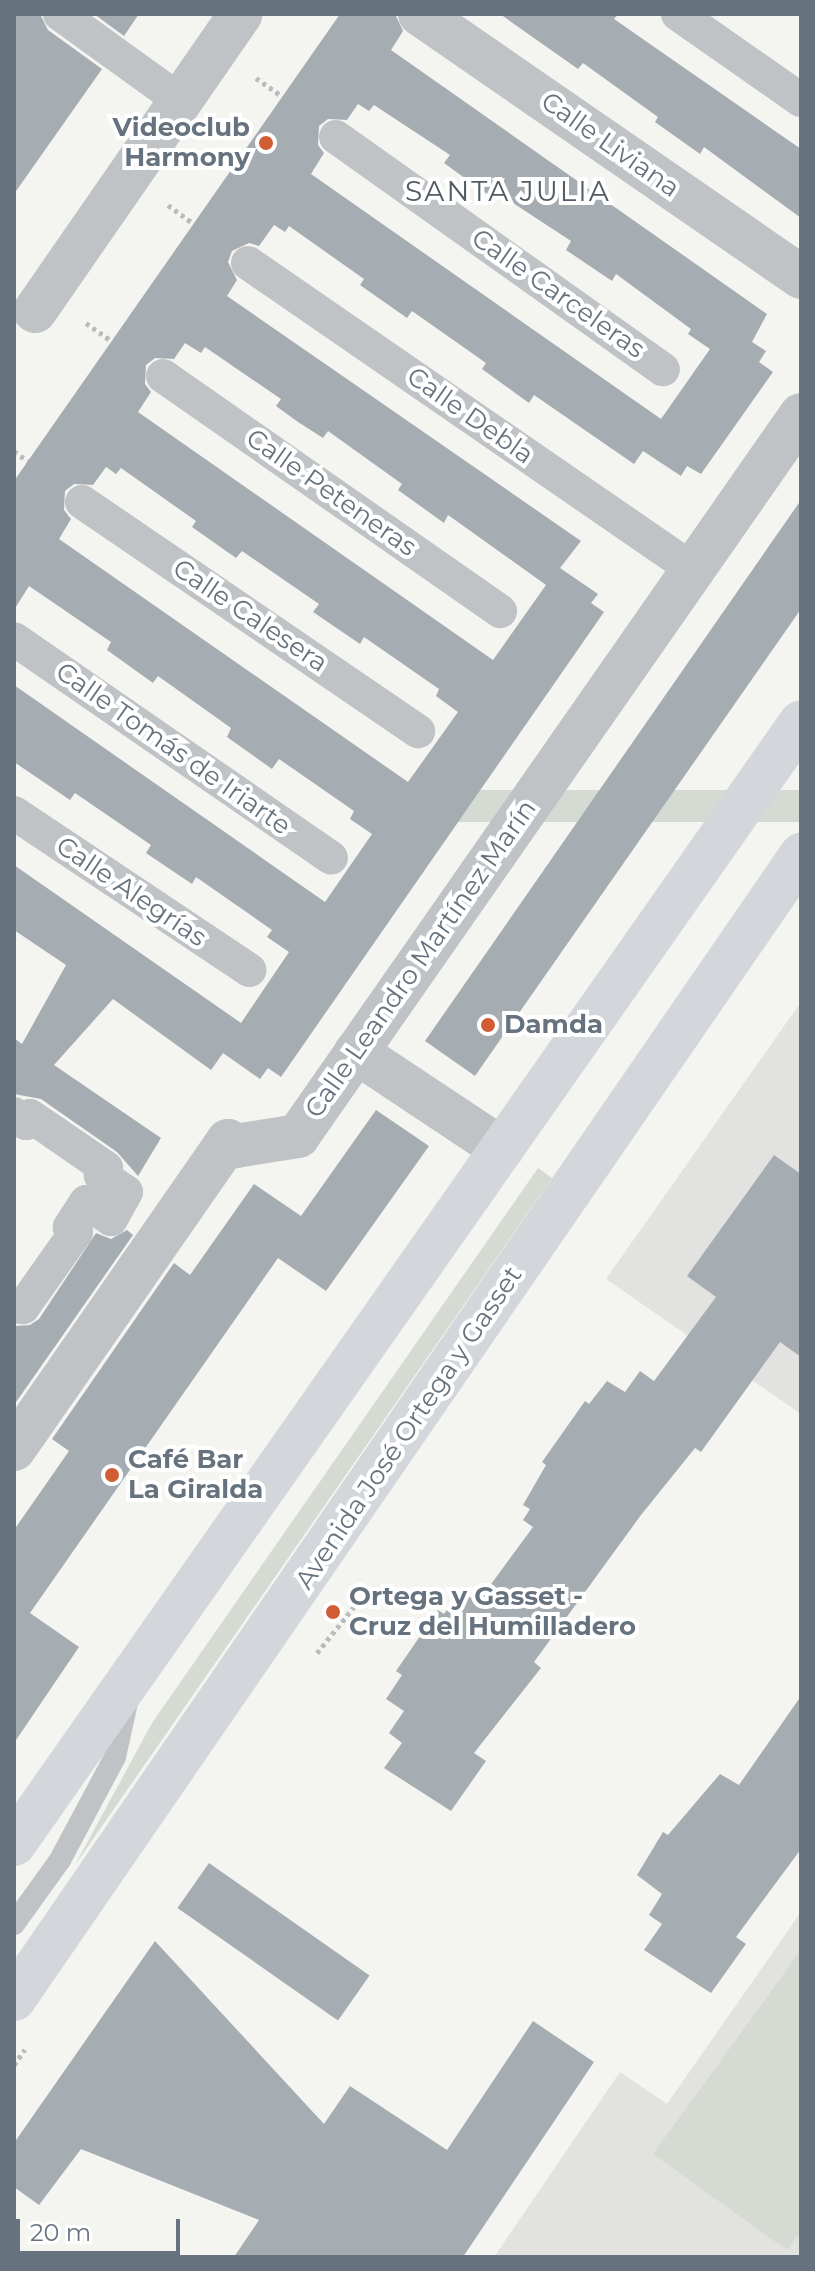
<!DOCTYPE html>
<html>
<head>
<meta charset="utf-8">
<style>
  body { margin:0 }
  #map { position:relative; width:815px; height:2271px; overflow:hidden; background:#f4f4f1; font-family:Montserrat,sans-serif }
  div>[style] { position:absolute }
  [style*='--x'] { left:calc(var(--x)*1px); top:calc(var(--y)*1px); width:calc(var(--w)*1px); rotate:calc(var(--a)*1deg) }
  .built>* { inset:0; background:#e2e3e1 }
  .green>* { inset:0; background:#d5dbd2; transform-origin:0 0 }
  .building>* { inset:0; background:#a6adb2; transform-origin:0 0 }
  .path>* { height:5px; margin-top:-2.5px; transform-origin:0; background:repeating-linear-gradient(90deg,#b9bbbd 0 4px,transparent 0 8px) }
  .service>* { height:22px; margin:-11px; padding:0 11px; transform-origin:11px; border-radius:11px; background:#c0c3c6 }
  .pedestrian>* { height:34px; margin:-17px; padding:0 17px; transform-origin:17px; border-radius:17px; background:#c0c3c6 }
  .minor>* { height:44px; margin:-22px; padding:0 22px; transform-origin:22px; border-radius:22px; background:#c0c3c6 }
  .secondary>* { height:44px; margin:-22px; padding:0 22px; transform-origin:22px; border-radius:22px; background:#d3d7db }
  .dots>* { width:22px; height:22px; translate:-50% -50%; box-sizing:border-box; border:4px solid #fff; border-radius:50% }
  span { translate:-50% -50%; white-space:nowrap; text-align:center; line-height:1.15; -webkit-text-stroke:8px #fff; paint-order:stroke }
  .poi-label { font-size:26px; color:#66737f; font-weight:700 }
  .right { translate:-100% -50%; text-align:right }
  .left { translate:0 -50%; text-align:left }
  .street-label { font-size:26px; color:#66737f }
  .neighbourhood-label { font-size:28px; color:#535c65; letter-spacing:2px }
  .frame { position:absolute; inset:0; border:16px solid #66737f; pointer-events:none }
  .scale { position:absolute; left:16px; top:2219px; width:164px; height:36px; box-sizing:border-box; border:4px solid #66737f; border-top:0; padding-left:10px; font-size:24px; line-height:28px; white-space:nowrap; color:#66737f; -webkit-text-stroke:6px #fff; paint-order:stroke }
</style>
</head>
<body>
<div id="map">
  <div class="built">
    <i style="clip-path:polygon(801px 1002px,801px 1414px,606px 1279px)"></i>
    <i style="clip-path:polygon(801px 1912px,801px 2257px,494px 2257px,620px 2072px,667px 2104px)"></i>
  </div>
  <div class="green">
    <i style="left:801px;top:790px;width:32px;height:406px;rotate:90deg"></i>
    <i style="clip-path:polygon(538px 1168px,552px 1178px,75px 1865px,152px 1723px)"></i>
    <i style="clip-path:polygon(801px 1950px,801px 2231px,787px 2250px,653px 2154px)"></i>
  </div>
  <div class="building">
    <i style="clip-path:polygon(14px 14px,40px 14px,48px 30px,102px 69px,14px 194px)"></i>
    <i style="clip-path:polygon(94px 14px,139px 14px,124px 36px)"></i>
    <i style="clip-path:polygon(evenodd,340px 14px,395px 14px,403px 31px,391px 50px,767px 314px,752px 342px,766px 351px,759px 362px,773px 372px,701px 474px,687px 466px,681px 476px,643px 451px,634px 464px,534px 395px,529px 403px,482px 369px,486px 363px,412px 311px,407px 318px,360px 285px,364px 279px,289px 226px,285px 232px,274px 225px,259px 246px,249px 243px,232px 251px,228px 262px,237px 280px,227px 296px,581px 541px,560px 568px,598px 594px,591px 603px,604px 612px,281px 1077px,268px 1068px,260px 1079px,223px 1053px,211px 1070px,113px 999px,54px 1065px,161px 1138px,138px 1176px,117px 1152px,41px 1099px,14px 1094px,14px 1038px,22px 1044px,66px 965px,14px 930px,14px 865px,241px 1023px,289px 952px,267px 937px,272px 930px,196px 877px,192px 884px,146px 853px,151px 845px,75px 793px,70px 800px,14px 762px,14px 685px,325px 902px,372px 834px,350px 819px,354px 811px,279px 759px,272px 769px,227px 737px,231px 728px,158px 676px,153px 683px,107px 650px,111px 642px,29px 586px,14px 610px,14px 481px,340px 14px,358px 104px,369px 111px,374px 105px,450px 155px,444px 163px,466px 179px,490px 196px,493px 190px,571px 241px,566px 250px,612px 281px,616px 274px,691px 329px,688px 334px,710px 349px,661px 419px,311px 174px,324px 153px,318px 145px,319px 126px,328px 119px,347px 120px,358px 104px,340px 14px,185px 343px,201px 353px,205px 347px,281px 399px,276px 406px,298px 422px,323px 438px,328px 431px,402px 484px,398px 490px,444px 523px,448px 515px,546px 585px,493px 660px,138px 412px,151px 392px,145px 384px,146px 365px,155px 358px,174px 359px,185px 343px,340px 14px,106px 467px,116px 474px,121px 468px,196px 521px,192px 527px,236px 558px,242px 551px,319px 604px,313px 612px,360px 644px,364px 637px,439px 689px,436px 696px,458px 712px,408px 782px,59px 539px,71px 519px,64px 510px,65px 491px,74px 484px,93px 485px,106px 467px)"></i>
    <i style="clip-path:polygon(500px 14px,618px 14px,614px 19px,801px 149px,801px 218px,704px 147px,700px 154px,655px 122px,658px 117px,583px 63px,578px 69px)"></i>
    <i style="clip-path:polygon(801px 500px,801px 609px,475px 1076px,425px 1041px)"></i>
    <i style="clip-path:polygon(376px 1110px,429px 1146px,326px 1291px,278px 1258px,30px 1613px,79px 1647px,14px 1743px,14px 1530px,69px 1451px,52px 1439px,174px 1263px,190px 1275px,254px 1184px,301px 1216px)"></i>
    <i style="clip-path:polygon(774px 1155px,801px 1174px,801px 1357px,780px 1342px,701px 1452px,695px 1448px,641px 1515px,534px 1662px,541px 1668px,474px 1753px,486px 1761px,451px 1811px,384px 1768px,402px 1743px,389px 1733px,404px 1711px,386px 1699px,402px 1675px,396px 1671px,438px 1610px,444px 1614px,460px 1591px,478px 1602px,533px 1527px,523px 1520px,530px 1509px,523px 1505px,546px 1465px,542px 1462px,585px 1401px,589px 1404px,607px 1381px,625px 1392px,640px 1371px,654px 1381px,716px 1297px,687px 1276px)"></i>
    <i style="clip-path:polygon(127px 1230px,133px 1235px,14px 1405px,14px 1326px,30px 1325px,39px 1319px,96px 1233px,111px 1239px)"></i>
    <i style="clip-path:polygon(801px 1696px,801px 1849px,736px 1937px,746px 1944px,711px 1993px,644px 1950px,662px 1924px,649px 1915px,662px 1894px,637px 1875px,663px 1832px,668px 1835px,720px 1774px,739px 1785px)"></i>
    <i style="left:209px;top:1863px;width:196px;height:55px;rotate:35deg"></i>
    <i style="clip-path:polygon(155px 1941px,324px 2124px,350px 2086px,447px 2150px,533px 2021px,594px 2062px,463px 2257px,234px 2257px,259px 2220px,81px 2149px,39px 2205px,14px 2187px,14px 2143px)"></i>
  </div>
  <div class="path">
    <i style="--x:256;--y:78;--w:32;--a:35"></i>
    <i style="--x:168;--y:205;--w:31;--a:36"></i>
    <i style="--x:86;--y:323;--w:32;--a:35"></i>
    <i style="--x:14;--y:451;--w:17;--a:36"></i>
    <i style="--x:317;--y:1653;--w:58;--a:-51.3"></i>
    <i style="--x:353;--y:1608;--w:17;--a:-73"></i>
    <i style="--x:14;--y:2065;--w:19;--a:-55"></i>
  </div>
  <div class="service">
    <i style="--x:14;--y:1924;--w:79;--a:-54.3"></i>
    <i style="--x:60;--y:1860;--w:117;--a:-61.9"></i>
    <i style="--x:115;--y:1757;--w:56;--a:-77.7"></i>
  </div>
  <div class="pedestrian">
    <i style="--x:60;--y:14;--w:150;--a:35.8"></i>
    <i style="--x:678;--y:14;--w:150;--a:35"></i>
    <i style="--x:336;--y:137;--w:401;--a:35.4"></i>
    <i style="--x:248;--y:263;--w:539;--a:34.57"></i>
    <i style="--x:163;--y:376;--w:411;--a:34.9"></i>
    <i style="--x:82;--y:502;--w:407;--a:34.3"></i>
    <i style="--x:14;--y:639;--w:385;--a:34.6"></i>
    <i style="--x:14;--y:813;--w:283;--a:33.7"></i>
    <i style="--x:14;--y:1114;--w:15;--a:37"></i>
    <i style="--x:26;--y:1123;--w:8;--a:-60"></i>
    <i style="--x:30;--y:1116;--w:30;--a:34"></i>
    <i style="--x:55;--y:1133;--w:62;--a:34.5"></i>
    <i style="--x:106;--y:1168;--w:9;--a:126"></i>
    <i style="--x:101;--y:1175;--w:30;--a:34"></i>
    <i style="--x:126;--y:1192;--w:31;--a:119"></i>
    <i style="--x:111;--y:1219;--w:30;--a:-146"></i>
    <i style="--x:86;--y:1202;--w:30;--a:123"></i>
    <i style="--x:70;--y:1227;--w:8;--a:40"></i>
    <i style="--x:76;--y:1232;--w:92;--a:125.2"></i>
    <i style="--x:23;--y:1307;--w:9;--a:-174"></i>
  </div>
  <div class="minor">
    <i style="--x:420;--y:14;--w:463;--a:34.6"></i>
    <i style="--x:35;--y:311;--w:361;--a:-55.3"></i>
    <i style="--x:356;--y:1052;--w:175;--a:33.6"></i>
    <i style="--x:14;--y:1449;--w:375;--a:-55.2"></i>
    <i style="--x:228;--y:1141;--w:9;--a:36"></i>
    <i style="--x:235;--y:1146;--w:64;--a:-9"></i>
    <i style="--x:298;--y:1136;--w:879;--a:-55.1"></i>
  </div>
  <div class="secondary">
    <i style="--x:14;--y:1844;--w:1370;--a:-54.95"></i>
    <i style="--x:14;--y:1999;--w:1389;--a:-55.47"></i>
  </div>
  <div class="dots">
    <i style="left:266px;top:143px;background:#d15d34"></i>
    <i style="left:488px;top:1025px;background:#d15d34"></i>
    <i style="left:112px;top:1475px;background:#d15d34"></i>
    <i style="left:333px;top:1612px;background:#d15d34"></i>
  </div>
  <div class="poi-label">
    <span class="right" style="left:250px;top:143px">Videoclub<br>Harmony</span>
    <span class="left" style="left:504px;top:1025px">Damda</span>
    <span class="left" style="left:128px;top:1475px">Café Bar<br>La Giralda</span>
    <span class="left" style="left:349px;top:1612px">Ortega y Gasset -<br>Cruz del Humilladero</span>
  </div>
  <div class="street-label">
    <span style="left:610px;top:145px;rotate:35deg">Calle Liviana</span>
    <span style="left:558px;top:294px;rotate:35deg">Calle Carceleras</span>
    <span style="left:470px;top:416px;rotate:35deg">Calle Debla</span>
    <span style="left:331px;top:493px;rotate:35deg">Calle Peteneras</span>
    <span style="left:250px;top:616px;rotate:34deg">Calle Calesera</span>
    <span style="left:173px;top:749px;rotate:35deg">Calle Tomás de Iriarte</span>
    <span style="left:131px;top:892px;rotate:34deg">Calle Alegrías</span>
    <span style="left:421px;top:959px;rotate:-55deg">Calle Leandro Martínez Marín</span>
    <span style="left:409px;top:1428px;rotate:-56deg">Avenida José Ortega y Gasset</span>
  </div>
  <div class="neighbourhood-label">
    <span style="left:508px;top:191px">SANTA JULIA</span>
  </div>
  <div class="frame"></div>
  <div class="scale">20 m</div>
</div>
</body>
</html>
